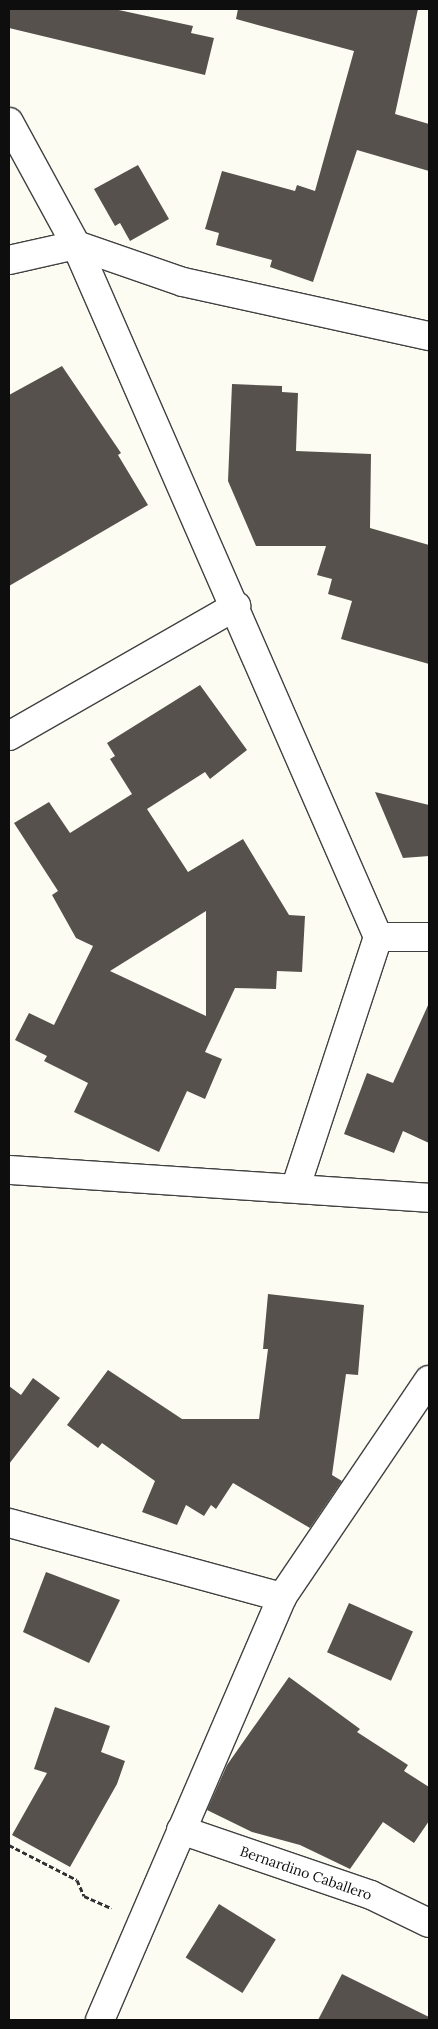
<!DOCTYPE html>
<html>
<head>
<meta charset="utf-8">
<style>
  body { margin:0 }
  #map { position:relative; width:438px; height:2029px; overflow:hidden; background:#fdfcf2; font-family:Lora,serif }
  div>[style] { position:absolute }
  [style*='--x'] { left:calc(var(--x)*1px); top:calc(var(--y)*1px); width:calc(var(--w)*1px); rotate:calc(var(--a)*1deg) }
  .building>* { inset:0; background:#56514c; transform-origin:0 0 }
  .path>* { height:3px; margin-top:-1.5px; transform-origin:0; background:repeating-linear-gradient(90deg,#303030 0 5px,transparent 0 7.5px) }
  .roads { filter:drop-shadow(1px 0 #414141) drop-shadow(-1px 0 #414141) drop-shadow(0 1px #414141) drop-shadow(0 -1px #414141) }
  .minor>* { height:28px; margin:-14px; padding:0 14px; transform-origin:14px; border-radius:14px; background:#fff }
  span { translate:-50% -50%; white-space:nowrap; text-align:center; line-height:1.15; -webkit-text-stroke:5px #fff; paint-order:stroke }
  .street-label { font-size:14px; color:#0e0e0e }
  .frame { position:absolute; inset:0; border:10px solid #0e0e0e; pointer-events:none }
</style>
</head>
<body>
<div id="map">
  <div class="building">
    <i style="clip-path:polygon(9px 9px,114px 9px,193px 26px,191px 33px,214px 38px,205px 75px,9px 28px)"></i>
    <i style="clip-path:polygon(238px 9px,418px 9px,395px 114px,429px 124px,429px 171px,357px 150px,313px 282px,270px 267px,272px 260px,216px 245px,219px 233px,205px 229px,222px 171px,295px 191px,297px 185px,315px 191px,354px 51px,236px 19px)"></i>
    <i style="clip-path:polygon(138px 165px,169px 219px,130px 241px,120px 223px,115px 226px,94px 189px)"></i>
    <i style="clip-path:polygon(62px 366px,121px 453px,118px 455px,148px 505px,9px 586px,9px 395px)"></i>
    <i style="clip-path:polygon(232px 384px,282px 386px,282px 392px,298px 393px,296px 451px,371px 454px,370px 528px,429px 545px,429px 664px,341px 639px,352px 601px,328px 594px,332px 579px,317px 575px,326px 546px,256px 546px,228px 481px)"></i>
    <i style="clip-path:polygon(evenodd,200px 685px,247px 750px,210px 779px,205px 772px,147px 809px,188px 872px,243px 839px,289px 915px,305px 916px,302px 972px,277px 971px,276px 989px,235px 988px,205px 1052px,222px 1059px,205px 1099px,187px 1091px,159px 1152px,74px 1112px,88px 1083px,44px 1061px,47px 1056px,15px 1040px,29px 1013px,54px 1025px,93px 946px,76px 938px,52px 895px,58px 891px,14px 823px,49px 802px,70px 833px,132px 794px,110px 759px,115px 756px,107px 743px,200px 685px,206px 911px,206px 1016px,110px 971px,206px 911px)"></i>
    <i style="clip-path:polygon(375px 792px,429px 805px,429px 856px,403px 858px)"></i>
    <i style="clip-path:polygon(429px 1003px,429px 1143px,403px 1131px,394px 1153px,344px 1134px,367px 1073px,393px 1083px)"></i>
    <i style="clip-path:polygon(268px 1294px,364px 1305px,358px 1375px,346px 1374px,332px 1475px,342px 1481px,310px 1528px,233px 1483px,216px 1509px,211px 1505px,204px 1516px,186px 1505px,177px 1525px,142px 1512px,155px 1481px,102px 1443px,98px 1448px,67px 1425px,108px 1370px,182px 1419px,259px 1419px,268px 1349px,263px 1349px)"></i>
    <i style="clip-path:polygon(33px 1378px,60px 1398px,9px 1464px,9px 1386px,21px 1395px)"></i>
    <i style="clip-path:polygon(46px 1572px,120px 1600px,89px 1663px,23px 1632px)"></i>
    <i style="left:349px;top:1603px;width:70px;height:54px;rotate:24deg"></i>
    <i style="clip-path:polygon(289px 1677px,360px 1729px,357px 1732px,408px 1765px,404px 1771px,429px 1787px,429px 1821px,414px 1843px,383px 1822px,350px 1869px,300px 1845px,252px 1832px,207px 1810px,227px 1765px)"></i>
    <i style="clip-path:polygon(55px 1707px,110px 1726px,101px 1752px,125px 1761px,117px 1784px,70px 1867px,12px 1835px,47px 1773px,34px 1769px)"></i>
    <i style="left:219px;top:1904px;width:67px;height:63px;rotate:32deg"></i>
    <i style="clip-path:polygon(342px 1974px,429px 2017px,429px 2020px,318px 2020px)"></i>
  </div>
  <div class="path">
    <i style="--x:9;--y:1845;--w:76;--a:27.2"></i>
    <i style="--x:77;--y:1880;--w:17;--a:66"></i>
    <i style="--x:84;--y:1896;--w:30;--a:24"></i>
  </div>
  <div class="roads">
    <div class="minor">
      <i style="--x:9;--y:122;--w:140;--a:61.4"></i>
      <i style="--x:76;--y:245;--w:755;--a:66.42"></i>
      <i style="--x:378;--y:937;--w:263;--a:108.2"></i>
      <i style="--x:9;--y:260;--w:69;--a:-12.6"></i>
      <i style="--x:76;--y:245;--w:113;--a:19.1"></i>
      <i style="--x:183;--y:282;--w:252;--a:12.4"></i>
      <i style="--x:9;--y:736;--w:262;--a:-29.8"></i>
      <i style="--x:378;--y:937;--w:51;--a:0"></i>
      <i style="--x:9;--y:1170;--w:421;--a:3.8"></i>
      <i style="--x:9;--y:1523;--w:283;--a:15.2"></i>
      <i style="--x:181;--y:1830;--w:201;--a:18.9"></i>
      <i style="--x:371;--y:1895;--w:64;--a:25.8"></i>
      <i style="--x:100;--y:2020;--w:460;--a:-66.7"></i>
      <i style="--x:282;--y:1597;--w:262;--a:-55.9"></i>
    </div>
  </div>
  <div class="street-label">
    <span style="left:306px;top:1873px;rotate:19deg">Bernardino Caballero</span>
  </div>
  <div class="frame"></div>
</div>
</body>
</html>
